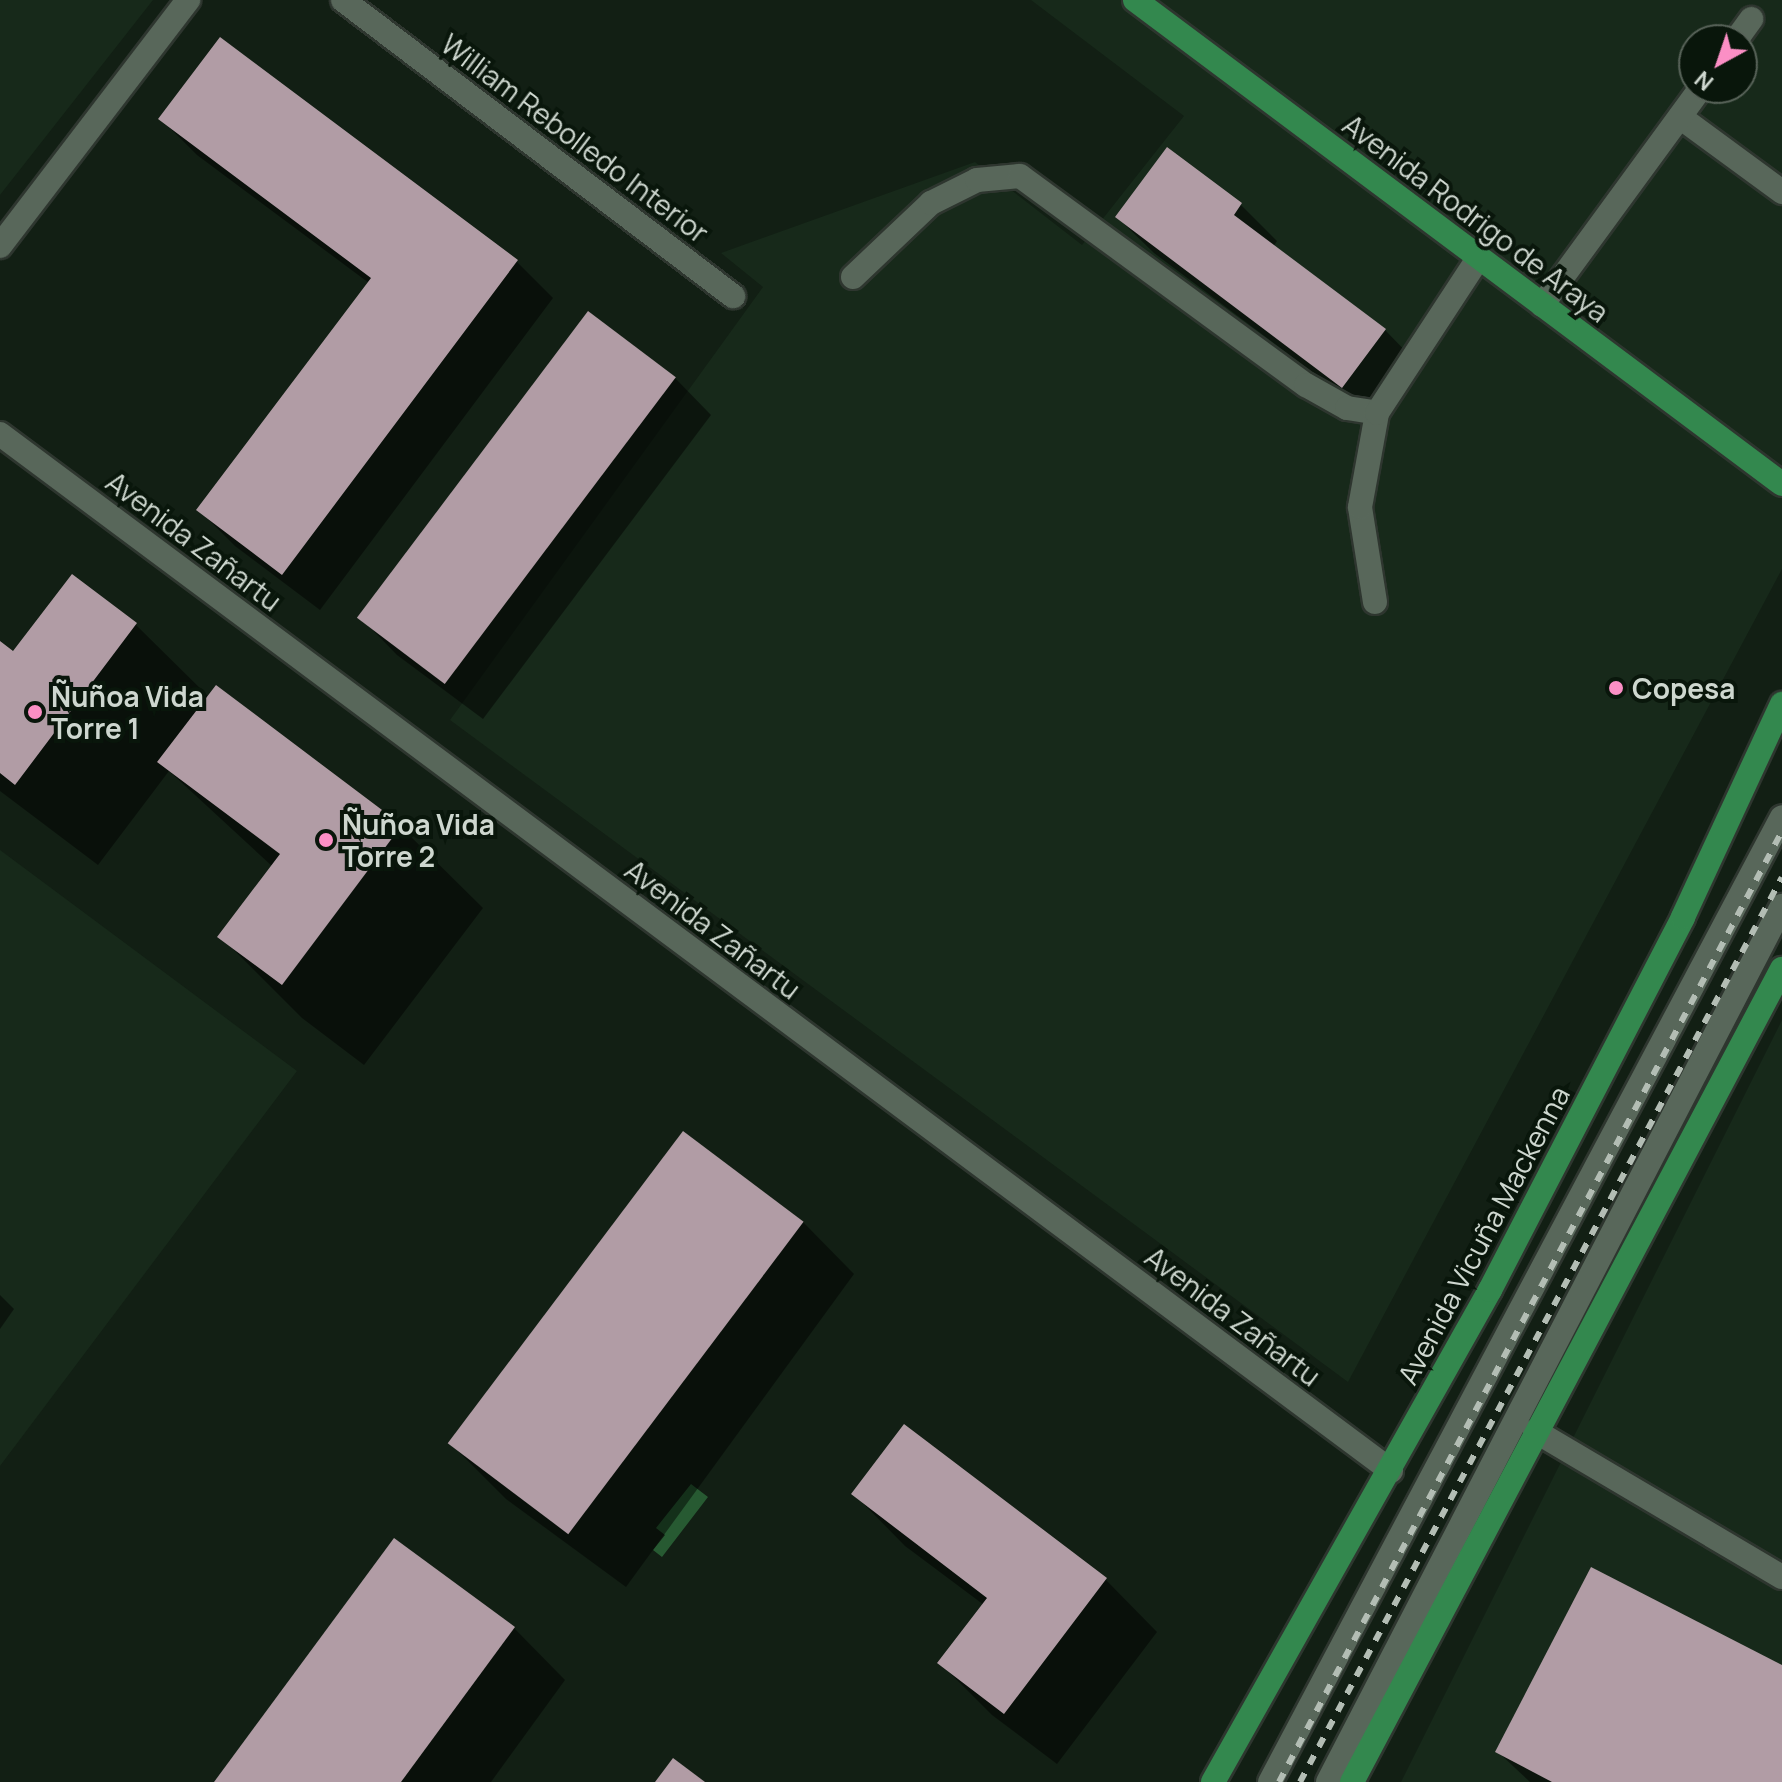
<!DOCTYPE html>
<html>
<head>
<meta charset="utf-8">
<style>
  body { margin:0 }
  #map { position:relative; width:1782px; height:1782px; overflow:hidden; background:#121f14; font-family:Manrope,sans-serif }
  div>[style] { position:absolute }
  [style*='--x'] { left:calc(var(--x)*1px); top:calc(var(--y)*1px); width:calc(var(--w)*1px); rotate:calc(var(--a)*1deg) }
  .built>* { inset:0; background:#17291a }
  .water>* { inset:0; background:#275a32 }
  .shadow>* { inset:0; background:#0007 }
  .building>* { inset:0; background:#b19ca5; transform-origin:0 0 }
  .roads { filter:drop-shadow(2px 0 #2e362f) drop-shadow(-2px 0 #2e362f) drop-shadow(0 2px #2e362f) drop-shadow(0 -2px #2e362f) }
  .minor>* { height:24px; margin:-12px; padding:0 12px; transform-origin:12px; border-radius:12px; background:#58675a }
  .major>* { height:24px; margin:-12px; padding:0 12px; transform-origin:12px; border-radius:12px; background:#33884e }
  .rail>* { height:6px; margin-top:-3px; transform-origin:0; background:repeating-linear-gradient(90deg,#b3bdb4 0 10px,transparent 0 20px) }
  .dots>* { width:22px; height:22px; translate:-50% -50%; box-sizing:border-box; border:4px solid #09160b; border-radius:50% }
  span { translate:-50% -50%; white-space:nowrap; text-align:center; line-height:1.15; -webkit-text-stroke:8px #09160b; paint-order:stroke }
  .street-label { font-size:28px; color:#ced7cf }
  .poi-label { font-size:28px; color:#ced7cf; font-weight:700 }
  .left { translate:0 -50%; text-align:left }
  .north { position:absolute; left:1678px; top:24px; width:80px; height:80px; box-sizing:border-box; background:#09160b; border:2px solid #586359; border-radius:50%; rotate:220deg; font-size:22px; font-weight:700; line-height:32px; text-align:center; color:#ced7cf }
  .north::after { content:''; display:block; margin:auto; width:28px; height:36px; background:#fb8fc5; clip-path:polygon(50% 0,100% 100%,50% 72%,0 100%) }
</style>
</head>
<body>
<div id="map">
  <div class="built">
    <i style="clip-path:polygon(0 0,153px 0,0 195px)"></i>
    <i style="clip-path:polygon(evenodd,1031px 0,1782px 0,1782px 569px,1348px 1382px,450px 720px,763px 287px,721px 253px,975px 162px,1082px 245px,1184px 116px,1031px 0,1694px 40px,1742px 40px,1742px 88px,1694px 88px,1694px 40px)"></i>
    <i style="clip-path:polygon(0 850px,297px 1071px,0 1466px)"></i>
    <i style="clip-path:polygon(1782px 1020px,1782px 1782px,1401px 1782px)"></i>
  </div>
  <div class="water">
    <i style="clip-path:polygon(691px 1484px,708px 1497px,662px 1557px,653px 1550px,665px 1535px,656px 1528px)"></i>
  </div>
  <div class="shadow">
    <i style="clip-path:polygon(220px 40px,517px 262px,553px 298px,320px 610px,235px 546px,199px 510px,369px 283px,197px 155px,161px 119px)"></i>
    <i style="clip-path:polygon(1167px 150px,1241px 205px,1277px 241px,1273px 247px,1385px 330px,1421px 367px,1379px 422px,1154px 253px,1117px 217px)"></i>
    <i style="clip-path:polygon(675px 378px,711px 415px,483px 719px,397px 655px,361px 618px)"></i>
    <i style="clip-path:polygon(73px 576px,136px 625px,209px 697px,216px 688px,401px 827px,483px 908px,364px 1065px,302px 1018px,220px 936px,273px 867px,169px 771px,98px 865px,0 791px,0 644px,14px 654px)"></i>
    <i style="clip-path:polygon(803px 1222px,854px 1274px,626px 1587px,506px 1499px,454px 1447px)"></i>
    <i style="clip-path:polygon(0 1295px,14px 1309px,0 1329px)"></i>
    <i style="clip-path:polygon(904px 1427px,1106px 1580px,1157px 1632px,1057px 1764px,992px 1715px,940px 1663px,984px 1605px,905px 1546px,854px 1494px)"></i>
    <i style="clip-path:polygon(514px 1628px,565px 1680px,491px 1782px,217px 1782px)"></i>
    <i style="clip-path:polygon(1782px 1667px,1782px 1782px,1530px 1782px,1498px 1752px)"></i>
  </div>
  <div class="building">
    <i style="clip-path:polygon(220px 37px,518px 260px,282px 575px,196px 510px,371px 278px,158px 119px)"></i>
    <i style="clip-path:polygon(1167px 147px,1242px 203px,1234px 215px,1386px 329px,1342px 388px,1115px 217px)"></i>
    <i style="left:588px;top:311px;width:110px;height:384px;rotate:37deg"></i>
    <i style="clip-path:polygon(72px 574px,137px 623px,15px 785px,0 773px,0 641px,13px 651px)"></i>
    <i style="clip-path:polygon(216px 685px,402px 825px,282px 985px,217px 937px,280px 854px,157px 762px)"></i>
    <i style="left:683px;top:1131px;width:151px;height:391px;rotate:37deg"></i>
    <i style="clip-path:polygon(904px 1424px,1107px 1578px,1004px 1714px,937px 1663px,987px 1598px,851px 1494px)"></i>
    <i style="clip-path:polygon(394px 1538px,515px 1627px,401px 1782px,214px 1782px)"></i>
    <i style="clip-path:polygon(1591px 1567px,1782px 1665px,1782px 1782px,1552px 1782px,1495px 1752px)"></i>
    <i style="clip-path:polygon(673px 1758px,705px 1782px,655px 1782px)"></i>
  </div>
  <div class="roads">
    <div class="minor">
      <i style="--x:343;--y:0;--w:490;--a:37.2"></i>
      <i style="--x:1736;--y:40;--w:26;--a:-54"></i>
      <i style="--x:1680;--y:117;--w:127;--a:36.3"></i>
      <i style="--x:0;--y:246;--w:310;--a:-52.6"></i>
      <i style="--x:853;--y:277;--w:108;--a:-43.5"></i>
      <i style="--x:931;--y:203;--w:51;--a:-26.6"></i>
      <i style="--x:977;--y:180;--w:43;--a:-5.3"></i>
      <i style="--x:1020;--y:176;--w:354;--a:36.2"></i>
      <i style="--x:1306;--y:385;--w:47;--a:29.3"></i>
      <i style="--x:1347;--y:408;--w:30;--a:9"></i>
      <i style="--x:1542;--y:305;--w:269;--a:-53.8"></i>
      <i style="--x:0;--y:434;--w:1735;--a:36.7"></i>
      <i style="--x:1375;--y:602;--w:96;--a:-99"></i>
      <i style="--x:1360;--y:507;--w:96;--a:-79.7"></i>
      <i style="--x:1377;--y:413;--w:186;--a:-56.8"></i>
      <i style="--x:1535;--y:1431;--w:287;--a:30.6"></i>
      <i style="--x:1270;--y:1782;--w:1092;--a:-62.05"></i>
      <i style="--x:1328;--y:1782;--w:987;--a:-62.6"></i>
    </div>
    <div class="major">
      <i style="--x:1135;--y:0;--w:808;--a:36.8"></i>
      <i style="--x:1213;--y:1782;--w:565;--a:-60.62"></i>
      <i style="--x:1490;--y:1290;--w:420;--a:-62.6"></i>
      <i style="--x:1683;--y:917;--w:235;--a:-65.1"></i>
      <i style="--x:1352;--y:1782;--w:920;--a:-62.13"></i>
    </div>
  </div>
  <div class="rail">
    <i style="--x:1279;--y:1782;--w:1076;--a:-62.12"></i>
    <i style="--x:1300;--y:1782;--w:1025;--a:-61.96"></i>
  </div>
  <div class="dots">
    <i style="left:1616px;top:688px;background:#fb8fc5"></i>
    <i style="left:35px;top:712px;background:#fb8fc5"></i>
    <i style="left:326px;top:840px;background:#fb8fc5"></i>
  </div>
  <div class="street-label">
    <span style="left:575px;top:138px;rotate:37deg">William Rebolledo Interior</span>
    <span style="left:1476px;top:218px;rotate:37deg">Avenida Rodrigo de Araya</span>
    <span style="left:194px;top:541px;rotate:37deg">Avenida Zañartu</span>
    <span style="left:713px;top:929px;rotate:37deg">Avenida Zañartu</span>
    <span style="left:1483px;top:1235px;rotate:-62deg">Avenida Vicuña Mackenna</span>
    <span style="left:1233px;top:1316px;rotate:37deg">Avenida Zañartu</span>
  </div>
  <div class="poi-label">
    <span class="left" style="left:1632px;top:688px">Copesa</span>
    <span class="left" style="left:51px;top:712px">Ñuñoa Vida<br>Torre 1</span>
    <span class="left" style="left:342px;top:840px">Ñuñoa Vida<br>Torre 2</span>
  </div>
  <div class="north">N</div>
</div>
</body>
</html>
